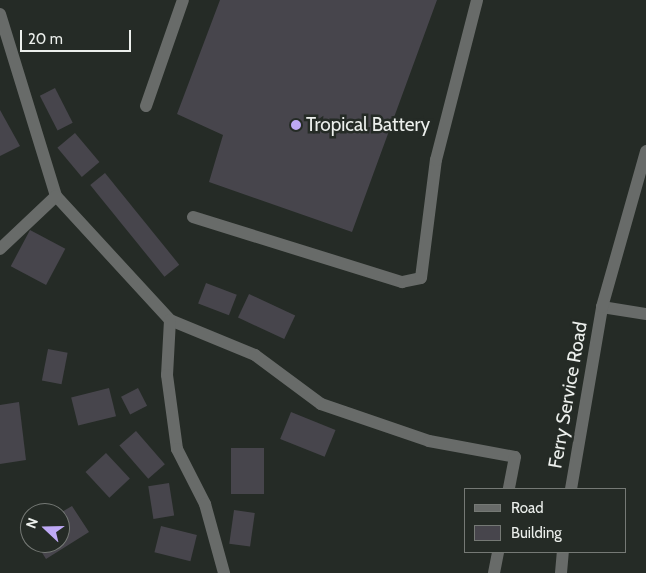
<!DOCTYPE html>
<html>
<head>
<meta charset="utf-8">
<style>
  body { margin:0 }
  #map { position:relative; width:646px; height:573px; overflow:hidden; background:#252b26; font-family:Cabin,sans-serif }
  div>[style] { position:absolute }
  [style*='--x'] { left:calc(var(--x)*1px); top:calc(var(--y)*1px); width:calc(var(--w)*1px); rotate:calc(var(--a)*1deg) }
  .building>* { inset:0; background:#47454c; transform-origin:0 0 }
  .service>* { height:12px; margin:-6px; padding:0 6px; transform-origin:6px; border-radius:6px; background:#686b69 }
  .minor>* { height:12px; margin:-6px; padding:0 6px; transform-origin:6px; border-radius:6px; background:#686b69 }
  .dots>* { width:14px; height:14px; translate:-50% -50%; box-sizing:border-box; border:2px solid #252b26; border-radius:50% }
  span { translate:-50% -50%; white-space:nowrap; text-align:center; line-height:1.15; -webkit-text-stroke:5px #252b26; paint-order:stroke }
  .poi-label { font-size:19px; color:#ecefec }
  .left { translate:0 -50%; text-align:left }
  .street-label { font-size:19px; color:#ecefec }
  .legend { position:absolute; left:464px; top:488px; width:162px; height:65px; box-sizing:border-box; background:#252b26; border:1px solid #757975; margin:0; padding:6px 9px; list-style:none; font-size:15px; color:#ecefec }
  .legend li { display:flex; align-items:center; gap:10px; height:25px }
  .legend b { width:25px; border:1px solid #757975 }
  .north { position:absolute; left:20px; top:503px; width:50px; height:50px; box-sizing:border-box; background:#252b26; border:1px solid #757975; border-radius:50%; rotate:291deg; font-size:14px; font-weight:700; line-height:20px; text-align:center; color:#ecefec }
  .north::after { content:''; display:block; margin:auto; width:18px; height:22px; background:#bea9f5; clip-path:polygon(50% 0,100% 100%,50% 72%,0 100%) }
  .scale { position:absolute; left:20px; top:30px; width:111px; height:22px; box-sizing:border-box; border:2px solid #ecefec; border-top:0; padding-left:6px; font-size:15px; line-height:18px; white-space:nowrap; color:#ecefec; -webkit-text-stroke:4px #252b26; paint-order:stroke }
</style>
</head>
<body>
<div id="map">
  <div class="building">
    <i style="clip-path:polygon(220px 0,437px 0,352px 232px,209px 182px,223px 135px,177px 114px)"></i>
    <i style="left:55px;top:88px;width:39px;height:17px;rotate:63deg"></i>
    <i style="clip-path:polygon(0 110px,20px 146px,0 156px)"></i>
    <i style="left:75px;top:133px;width:38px;height:23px;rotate:50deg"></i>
    <i style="left:105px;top:173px;width:118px;height:19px;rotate:51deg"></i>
    <i style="left:30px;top:230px;width:40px;height:41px;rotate:28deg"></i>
    <i style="left:206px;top:283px;width:33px;height:22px;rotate:21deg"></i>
    <i style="left:249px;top:294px;width:51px;height:26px;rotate:25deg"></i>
    <i style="left:48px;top:349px;width:20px;height:32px;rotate:11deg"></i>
    <i style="left:109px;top:388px;width:29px;height:39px;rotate:76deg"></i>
    <i style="left:138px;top:388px;width:20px;height:19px;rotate:63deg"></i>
    <i style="clip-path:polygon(19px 402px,26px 460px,0 464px,0 405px)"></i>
    <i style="left:291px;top:412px;width:48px;height:29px;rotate:22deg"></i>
    <i style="left:136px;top:431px;width:44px;height:22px;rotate:49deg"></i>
    <i style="left:231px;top:448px;width:33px;height:46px"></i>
    <i style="left:106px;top:453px;width:35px;height:28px;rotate:47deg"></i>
    <i style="left:169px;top:483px;width:33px;height:21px;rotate:81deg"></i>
    <i style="clip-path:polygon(72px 506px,89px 532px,46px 559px,36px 543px,60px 543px,60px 513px)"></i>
    <i style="left:234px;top:510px;width:21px;height:34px;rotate:8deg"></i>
    <i style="left:161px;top:526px;width:37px;height:27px;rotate:14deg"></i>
  </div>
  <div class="service">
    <i style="--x:146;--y:106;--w:112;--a:-70.8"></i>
    <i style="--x:193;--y:217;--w:219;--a:17.3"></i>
    <i style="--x:402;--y:282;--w:19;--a:-12"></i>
    <i style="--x:421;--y:278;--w:119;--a:-82.8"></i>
    <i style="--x:436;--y:160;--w:165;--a:-75.6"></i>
    <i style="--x:602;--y:307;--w:45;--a:9"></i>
    <i style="--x:571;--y:489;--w:185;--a:-80.3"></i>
    <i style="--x:602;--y:307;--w:162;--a:-74.2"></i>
    <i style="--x:561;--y:573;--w:21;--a:-85"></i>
  </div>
  <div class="minor">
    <i style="--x:0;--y:14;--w:190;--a:72.9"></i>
    <i style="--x:56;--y:196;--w:168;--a:47.4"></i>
    <i style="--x:170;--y:320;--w:92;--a:22.4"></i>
    <i style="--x:255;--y:355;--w:82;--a:36.6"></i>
    <i style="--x:321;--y:404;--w:114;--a:18.9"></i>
    <i style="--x:429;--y:441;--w:87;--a:10.5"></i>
    <i style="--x:515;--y:457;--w:33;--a:101"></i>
    <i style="--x:0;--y:249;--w:77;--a:-43.4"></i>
    <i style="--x:170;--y:320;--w:55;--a:93.1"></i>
    <i style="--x:167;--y:375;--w:75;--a:82.3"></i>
    <i style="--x:177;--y:449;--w:62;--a:63"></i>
    <i style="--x:205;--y:504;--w:72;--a:74.6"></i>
    <i style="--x:494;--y:573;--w:21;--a:-79"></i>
  </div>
  <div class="dots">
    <i style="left:296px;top:125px;background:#bea9f5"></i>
  </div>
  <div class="poi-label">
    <span class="left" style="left:306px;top:125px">Tropical Battery</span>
  </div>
  <div class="street-label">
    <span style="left:568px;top:395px;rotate:-80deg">Ferry Service Road</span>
  </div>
  <ul class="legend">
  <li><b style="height:6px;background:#686b69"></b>Road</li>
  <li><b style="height:14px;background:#47454c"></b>Building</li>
  </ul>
  <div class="north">N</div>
  <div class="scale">20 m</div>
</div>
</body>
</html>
